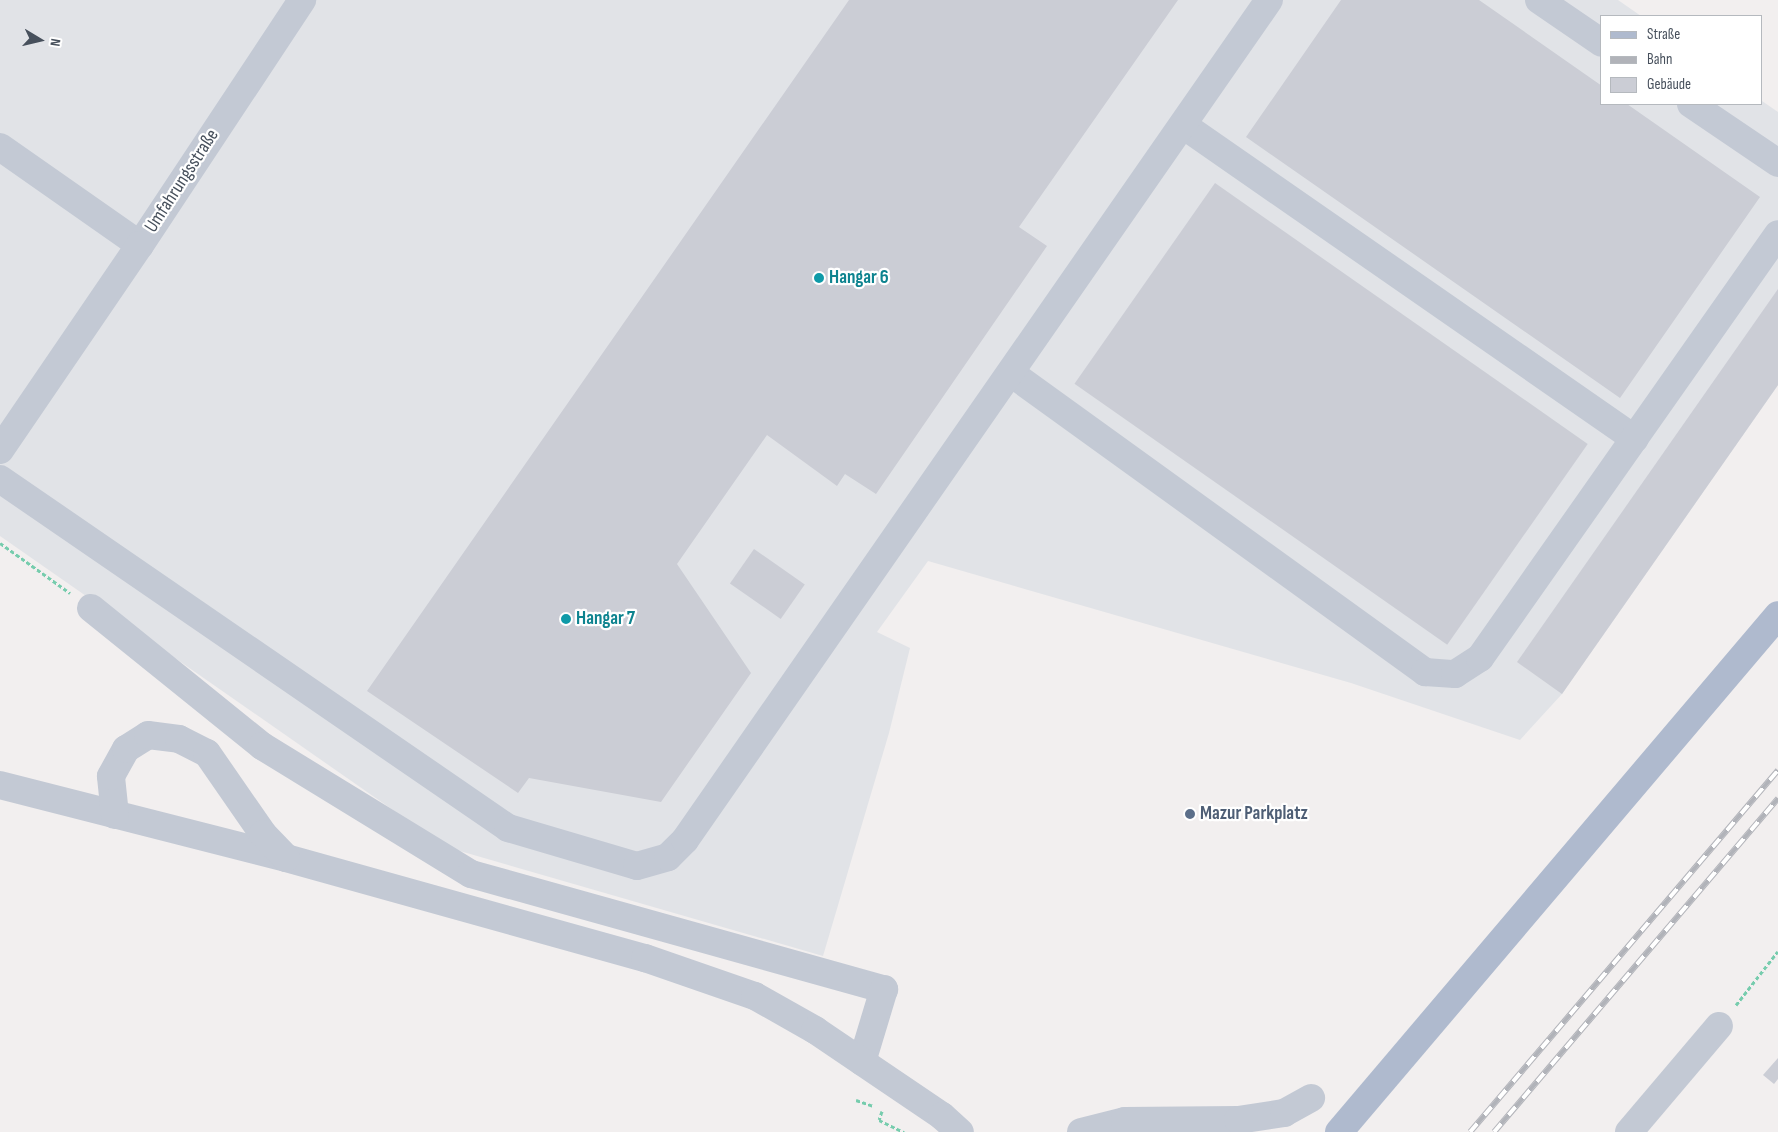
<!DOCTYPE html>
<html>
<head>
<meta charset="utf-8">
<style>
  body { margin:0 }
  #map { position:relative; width:1778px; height:1132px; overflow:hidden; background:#f2efef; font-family:"Sofia Sans Condensed",sans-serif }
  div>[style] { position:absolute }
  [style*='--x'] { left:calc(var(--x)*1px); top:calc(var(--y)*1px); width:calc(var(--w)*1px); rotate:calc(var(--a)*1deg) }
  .airport>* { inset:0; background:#e1e3e7 }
  .building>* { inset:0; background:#cbcdd5; transform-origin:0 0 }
  .path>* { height:3px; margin-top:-1.5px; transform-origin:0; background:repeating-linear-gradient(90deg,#76ccad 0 4px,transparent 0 6.5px) }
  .minor>* { height:28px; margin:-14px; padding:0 14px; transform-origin:14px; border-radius:14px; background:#c3c9d4 }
  .major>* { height:28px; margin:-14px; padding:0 14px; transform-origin:14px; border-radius:14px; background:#afbace }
  .rail>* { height:5.5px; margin-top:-2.75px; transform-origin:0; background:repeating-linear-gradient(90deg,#fff 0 11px,#b1b3b9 0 22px); box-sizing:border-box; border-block:1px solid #b1b3b9 }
  .dots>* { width:14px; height:14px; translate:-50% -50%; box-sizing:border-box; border:2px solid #fff; border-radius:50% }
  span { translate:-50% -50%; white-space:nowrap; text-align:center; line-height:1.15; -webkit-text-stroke:4.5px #fff; paint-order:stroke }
  .street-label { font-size:19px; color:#47505c }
  .culture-label { font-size:19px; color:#0d838f; font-weight:700 }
  .left { translate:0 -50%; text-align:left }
  .service-label { font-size:19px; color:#4e5e75; font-weight:700 }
  .legend { position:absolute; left:1600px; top:15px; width:162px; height:90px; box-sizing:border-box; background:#fff; border:1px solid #b5b9be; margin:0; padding:6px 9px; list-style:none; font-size:15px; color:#47505c }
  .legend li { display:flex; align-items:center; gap:10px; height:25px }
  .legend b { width:25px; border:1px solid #b5b9be }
  .north { position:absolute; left:15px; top:15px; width:50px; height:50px; -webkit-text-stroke:4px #fff; paint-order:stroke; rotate:99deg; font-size:14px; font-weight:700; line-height:20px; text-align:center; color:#47505c }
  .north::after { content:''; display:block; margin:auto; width:18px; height:22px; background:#47505c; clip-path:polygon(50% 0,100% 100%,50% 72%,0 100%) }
</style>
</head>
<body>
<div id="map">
  <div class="airport">
    <i style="clip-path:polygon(0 0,1618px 0,1641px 16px,1602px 16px,1602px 104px,1762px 104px,1762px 101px,1778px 112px,1778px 385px,1562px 694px,1520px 740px,1351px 683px,928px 561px,877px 632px,910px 648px,889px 733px,823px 956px,446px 847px,0 536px)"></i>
  </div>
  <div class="building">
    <i style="clip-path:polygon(849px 0,1178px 0,1019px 227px,1047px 246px,876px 494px,845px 474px,837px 486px,767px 435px,677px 564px,751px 673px,661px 802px,529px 778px,518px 793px,367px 691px)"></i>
    <i style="clip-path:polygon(1341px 0,1479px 0,1602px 86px,1602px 104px,1627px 104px,1760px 197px,1620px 398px,1246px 137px)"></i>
    <i style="left:1215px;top:183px;width:455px;height:245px;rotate:35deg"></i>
    <i style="clip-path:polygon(1778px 289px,1778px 385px,1562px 694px,1517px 662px)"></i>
    <i style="left:754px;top:549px;width:62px;height:42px;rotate:35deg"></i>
    <i style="clip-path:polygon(1778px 1058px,1778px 1079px,1774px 1084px,1763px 1075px)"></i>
  </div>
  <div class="path">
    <i style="--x:0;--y:543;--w:86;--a:35.5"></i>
    <i style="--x:1736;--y:1005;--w:68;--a:-52.1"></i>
    <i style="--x:856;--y:1100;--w:18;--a:19"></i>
    <i style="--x:882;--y:1111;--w:9;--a:108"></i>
    <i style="--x:879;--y:1120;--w:28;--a:26"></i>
  </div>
  <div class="minor">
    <i style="--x:1539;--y:0;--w:76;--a:34.3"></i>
    <i style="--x:1691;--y:104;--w:105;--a:34.1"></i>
    <i style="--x:1183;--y:125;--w:550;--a:34.79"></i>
    <i style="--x:0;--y:147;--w:171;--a:35"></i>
    <i style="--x:140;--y:245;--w:294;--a:-56.5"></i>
    <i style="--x:1011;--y:373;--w:511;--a:35.84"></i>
    <i style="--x:1425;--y:672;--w:30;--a:4"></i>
    <i style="--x:1455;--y:674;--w:30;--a:-33"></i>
    <i style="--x:1480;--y:658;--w:518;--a:-54.9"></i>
    <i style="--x:0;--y:450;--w:248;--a:-55.7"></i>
    <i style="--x:0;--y:479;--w:616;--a:34.49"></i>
    <i style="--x:508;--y:828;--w:134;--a:16.4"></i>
    <i style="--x:637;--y:866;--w:32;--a:-16"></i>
    <i style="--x:668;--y:857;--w:24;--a:-45"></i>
    <i style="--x:685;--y:840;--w:1023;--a:-55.19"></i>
    <i style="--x:91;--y:608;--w:220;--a:38.9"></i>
    <i style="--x:262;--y:746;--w:245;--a:31.5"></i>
    <i style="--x:471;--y:874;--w:429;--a:15.6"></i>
    <i style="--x:884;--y:989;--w:76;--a:106.8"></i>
    <i style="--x:0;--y:785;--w:295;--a:14.3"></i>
    <i style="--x:286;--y:858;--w:373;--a:15.6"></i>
    <i style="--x:645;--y:958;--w:116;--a:19.1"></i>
    <i style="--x:755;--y:996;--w:69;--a:29.5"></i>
    <i style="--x:815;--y:1030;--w:153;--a:34.1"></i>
    <i style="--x:942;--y:1116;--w:24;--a:42"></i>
    <i style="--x:115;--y:815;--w:39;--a:-96"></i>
    <i style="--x:111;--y:776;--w:31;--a:-61"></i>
    <i style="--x:126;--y:749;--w:26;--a:-32"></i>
    <i style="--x:148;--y:735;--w:31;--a:7"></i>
    <i style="--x:179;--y:739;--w:31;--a:27"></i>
    <i style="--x:207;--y:753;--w:98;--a:55.3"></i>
    <i style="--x:263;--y:834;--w:33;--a:46"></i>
    <i style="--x:1081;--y:1132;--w:45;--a:-14"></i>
    <i style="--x:1125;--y:1121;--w:113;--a:-0.5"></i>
    <i style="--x:1238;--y:1120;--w:47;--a:-8.7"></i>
    <i style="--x:1284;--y:1113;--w:31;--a:-29"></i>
    <i style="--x:1629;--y:1132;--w:139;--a:-49.7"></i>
  </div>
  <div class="major">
    <i style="--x:1339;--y:1132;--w:678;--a:-49.66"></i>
  </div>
  <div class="rail">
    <i style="--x:1470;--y:1132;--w:475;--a:-49.6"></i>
    <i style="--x:1494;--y:1132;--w:438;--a:-49.6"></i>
  </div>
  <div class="dots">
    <i style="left:819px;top:278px;background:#0f9aa8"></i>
    <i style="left:566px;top:619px;background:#0f9aa8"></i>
    <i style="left:1190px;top:814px;background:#5c6f8a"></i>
  </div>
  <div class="street-label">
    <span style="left:182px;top:181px;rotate:-57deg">Umfahrungsstraße</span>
  </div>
  <div class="culture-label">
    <span class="left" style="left:829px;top:278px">Hangar 6</span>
    <span class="left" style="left:576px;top:619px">Hangar 7</span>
  </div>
  <div class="service-label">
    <span class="left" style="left:1200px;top:814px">Mazur Parkplatz</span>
  </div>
  <ul class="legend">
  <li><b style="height:6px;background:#afbace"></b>Straße</li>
  <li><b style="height:6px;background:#b1b3b9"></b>Bahn</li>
  <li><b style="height:14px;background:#cbcdd5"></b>Gebäude</li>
  </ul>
  <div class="north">N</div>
</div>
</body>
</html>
